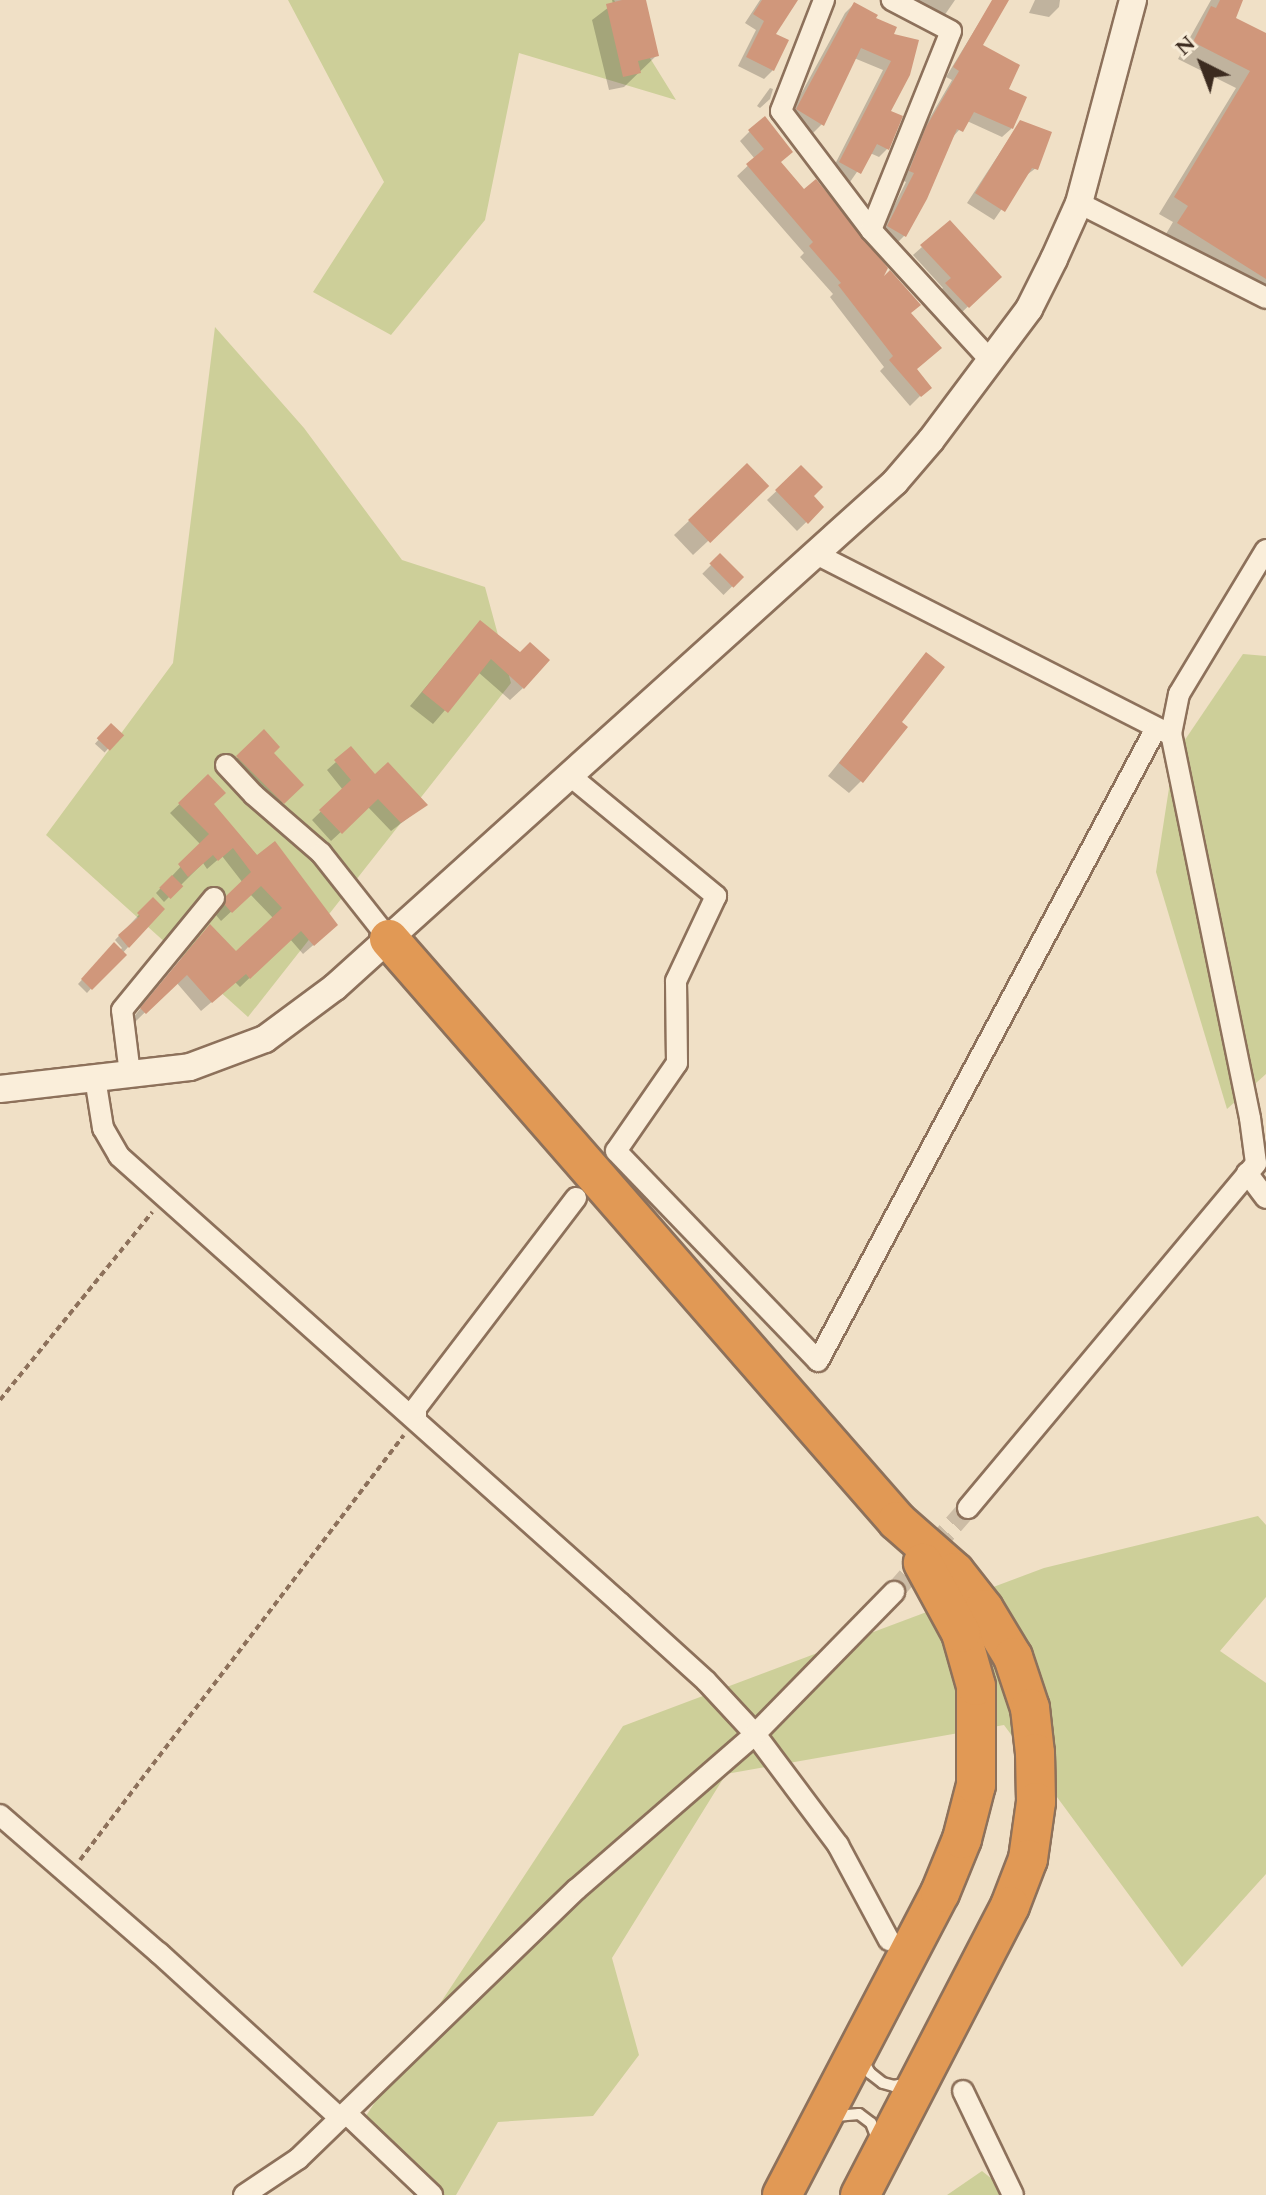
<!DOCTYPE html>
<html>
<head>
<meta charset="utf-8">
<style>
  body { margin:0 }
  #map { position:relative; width:1266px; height:2195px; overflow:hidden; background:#f0e0c6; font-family:Spectral,serif }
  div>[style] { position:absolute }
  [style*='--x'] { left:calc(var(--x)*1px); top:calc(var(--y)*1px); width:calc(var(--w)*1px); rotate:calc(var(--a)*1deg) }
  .green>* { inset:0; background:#cdcf99 }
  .shadow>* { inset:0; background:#0003; transform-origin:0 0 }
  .building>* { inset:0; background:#d0977b; transform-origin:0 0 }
  .minor-tunnel>* { height:20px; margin-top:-10px; transform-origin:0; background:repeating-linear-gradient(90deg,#ccbca5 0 20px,transparent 0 30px) }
  .path>* { height:4px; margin-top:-2px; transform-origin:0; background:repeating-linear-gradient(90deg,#8d715b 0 6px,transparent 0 10px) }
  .roads { filter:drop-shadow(2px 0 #8d715b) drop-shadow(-2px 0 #8d715b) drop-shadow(0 2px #8d715b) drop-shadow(0 -2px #8d715b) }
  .service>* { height:10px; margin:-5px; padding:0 5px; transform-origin:5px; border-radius:5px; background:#faeeda }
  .minor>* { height:20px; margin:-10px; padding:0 10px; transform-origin:10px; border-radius:10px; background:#faeeda }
  .tertiary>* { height:26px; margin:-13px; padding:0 13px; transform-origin:13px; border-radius:13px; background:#faeeda }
  .motorway>* { height:38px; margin:-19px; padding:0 19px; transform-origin:19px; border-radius:19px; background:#e19955 }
  span { translate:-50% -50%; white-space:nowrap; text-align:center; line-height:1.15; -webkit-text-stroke:6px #f7ebd6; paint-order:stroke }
  .north { position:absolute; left:1162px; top:24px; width:80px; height:80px; -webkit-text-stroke:6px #f7ebd6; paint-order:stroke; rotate:318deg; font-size:22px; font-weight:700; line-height:32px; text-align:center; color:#3c2b1f }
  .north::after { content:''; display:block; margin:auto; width:28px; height:36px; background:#3c2b1f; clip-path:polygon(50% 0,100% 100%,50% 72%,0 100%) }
</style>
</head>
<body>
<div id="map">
  <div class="green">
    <i style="clip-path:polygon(288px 0,614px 0,676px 100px,519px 53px,485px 220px,391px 335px,313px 292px,384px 182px)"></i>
    <i style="clip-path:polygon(215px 327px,304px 428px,402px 560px,485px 587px,511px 683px,248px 1017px,46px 835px,173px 663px)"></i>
    <i style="clip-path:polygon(1243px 654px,1266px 656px,1266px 1074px,1227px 1109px,1156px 872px,1174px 756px)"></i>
    <i style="clip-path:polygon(1258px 1516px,1266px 1525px,1266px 1597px,1220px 1651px,1266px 1683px,1266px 1874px,1182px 1967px,1004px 1725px,726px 1774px,612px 1958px,639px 2055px,593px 2116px,498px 2122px,456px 2195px,441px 2195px,360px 2125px,623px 1726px,1044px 1568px)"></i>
    <i style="clip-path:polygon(982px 2171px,1012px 2195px,947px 2195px)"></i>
  </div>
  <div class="shadow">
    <i style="clip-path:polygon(612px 0,643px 0,657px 55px,624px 87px,609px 90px,592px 20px,613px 4px)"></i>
    <i style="clip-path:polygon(760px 0,796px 0,774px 35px,773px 70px,764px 79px,738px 66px,756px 30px,745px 23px)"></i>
    <i style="clip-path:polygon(909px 0,955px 0,944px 16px)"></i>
    <i style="clip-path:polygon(993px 0,980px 46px,1006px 90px,1025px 98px,1011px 129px,1002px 137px,967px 121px,951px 139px,904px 236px,895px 245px,879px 236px,906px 182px,901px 180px,918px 138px,952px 80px,946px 77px)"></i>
    <i style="clip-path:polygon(1035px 0,1060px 0,1059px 7px,1049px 17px,1029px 13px)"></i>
    <i style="clip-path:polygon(1211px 0,1241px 0,1233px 19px,1266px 35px,1266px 304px,1163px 239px,1173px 222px,1159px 214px,1236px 88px,1178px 59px)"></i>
    <i style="clip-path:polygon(854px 4px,891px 35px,916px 41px,888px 112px,888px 148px,879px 157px,870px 153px,850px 182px,831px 172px,883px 70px,854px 58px,822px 124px,813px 133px,788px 118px,845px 13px)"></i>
    <i style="clip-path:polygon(770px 88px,773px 89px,770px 99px,760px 108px,757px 106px)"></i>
    <i style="clip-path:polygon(1020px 122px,1036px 168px,1024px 177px,994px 220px,967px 203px)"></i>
    <i style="clip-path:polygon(750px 131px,877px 283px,909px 313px,915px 370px,929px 387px,910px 406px,880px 371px,884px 367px,830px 297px,833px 294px,800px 257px,804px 253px,737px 176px,755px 159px,740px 141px)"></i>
    <i style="clip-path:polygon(922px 247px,999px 277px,959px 315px,938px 293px,943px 288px,913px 255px)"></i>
    <i style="clip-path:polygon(747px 466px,752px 500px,693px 555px,674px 535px)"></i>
    <i style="clip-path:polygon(801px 468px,811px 496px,822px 507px,797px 531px,767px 500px)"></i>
    <i style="left:720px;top:556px;width:30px;height:25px;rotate:45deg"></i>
    <i style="clip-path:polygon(480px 622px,523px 688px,510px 700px,478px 672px,433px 724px,410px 706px)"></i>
    <i style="clip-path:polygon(926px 655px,899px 723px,861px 781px,849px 793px,828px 776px)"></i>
    <i style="left:111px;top:726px;width:13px;height:24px;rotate:42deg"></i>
    <i style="clip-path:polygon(264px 732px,271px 753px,301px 785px,274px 811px,228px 767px)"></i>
    <i style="clip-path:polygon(336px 762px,375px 777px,425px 805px,391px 831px,368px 807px,331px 841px,312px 820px,343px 790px,327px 770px)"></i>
    <i style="clip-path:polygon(208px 777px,212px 804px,326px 934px,303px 954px,290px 939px,240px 987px,235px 982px,201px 1011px,176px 982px,135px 1022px,132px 1019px,200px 936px,236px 954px,274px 919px,250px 894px,221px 921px,216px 915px,217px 907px,243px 883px,222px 856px,207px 869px,203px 863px,164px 902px,156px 893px,201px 845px,170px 813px)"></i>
    <i style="clip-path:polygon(153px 900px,162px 909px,87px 993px,78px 984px,114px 945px,120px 950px,122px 948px,115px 940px)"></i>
  </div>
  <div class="building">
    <i style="clip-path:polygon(622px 0,646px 0,659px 56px,638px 61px,641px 73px,623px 77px,606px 4px)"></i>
    <i style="clip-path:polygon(762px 0,798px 0,776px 34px,789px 40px,774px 71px,746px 57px,764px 21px,753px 14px)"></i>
    <i style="clip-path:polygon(992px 0,1009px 0,983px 45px,1020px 65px,1009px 89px,1027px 97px,1013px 129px,974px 112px,963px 132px,957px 129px,927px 199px,906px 237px,887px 226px,914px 173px,909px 171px,926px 127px,959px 71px,953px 67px)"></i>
    <i style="clip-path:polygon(1220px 0,1243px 0,1236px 18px,1266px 33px,1266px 279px,1177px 223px,1188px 206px,1174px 197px,1250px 71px,1193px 42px,1211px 6px,1216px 8px)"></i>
    <i style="clip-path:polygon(854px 2px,878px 15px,876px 18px,897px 27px,894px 34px,919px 40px,910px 75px,891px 111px,903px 116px,889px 150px,877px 144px,861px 174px,839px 162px,891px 61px,861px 48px,824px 126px,796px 109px)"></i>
    <i style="clip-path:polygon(765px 116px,793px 152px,781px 162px,804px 189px,816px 179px,888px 268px,884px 276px,890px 270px,921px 305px,911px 313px,942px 348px,917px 369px,932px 388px,921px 397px,889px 360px,893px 356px,838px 285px,841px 283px,809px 246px,813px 242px,746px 164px,764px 149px,748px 130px)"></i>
    <i style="clip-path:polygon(1020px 120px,1052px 132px,1038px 170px,1032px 168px,1005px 212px,975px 193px)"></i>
    <i style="clip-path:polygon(950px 220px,1002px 277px,969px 308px,945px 283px,951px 278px,920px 245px)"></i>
    <i style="left:747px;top:463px;width:32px;height:82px;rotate:46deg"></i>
    <i style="clip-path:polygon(801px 465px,823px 487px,814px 496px,824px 507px,808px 524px,775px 490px)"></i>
    <i style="left:720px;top:553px;width:34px;height:15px;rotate:45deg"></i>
    <i style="clip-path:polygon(480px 620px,520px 652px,530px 642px,550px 660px,524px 689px,491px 659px,448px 713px,422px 692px)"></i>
    <i style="clip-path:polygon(926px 652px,945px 667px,902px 722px,908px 727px,863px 783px,839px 763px)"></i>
    <i style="left:111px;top:723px;width:18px;height:21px;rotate:43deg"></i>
    <i style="clip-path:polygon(264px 729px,280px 747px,274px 753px,304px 785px,284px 804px,236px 756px)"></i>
    <i style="clip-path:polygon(351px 746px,375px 774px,388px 762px,428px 805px,401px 823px,378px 799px,342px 834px,319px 810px,351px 780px,334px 760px)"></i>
    <i style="clip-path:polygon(208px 774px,226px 793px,214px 804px,257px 855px,275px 841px,338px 925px,314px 946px,301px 931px,250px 979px,246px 974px,212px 1003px,187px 975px,146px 1014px,140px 1008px,210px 924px,236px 951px,282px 908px,261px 886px,232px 913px,225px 905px,226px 896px,251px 872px,233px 848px,218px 861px,213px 855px,188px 877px,178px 864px,209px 834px,178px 803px)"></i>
    <i style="left:172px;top:875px;width:16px;height:18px;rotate:45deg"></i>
    <i style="clip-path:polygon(153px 897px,165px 909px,129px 948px,118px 935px,140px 916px,137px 913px)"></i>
    <i style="clip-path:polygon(114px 942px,127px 955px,92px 990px,81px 979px)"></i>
  </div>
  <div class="minor-tunnel">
    <i style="--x:894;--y:1592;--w:112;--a:-48.6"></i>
  </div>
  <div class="path">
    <i style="--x:0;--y:1400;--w:242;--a:-51"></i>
    <i style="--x:80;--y:1860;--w:534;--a:-52.68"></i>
  </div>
  <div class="roads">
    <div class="service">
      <i style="--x:863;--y:2061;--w:14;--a:60"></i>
      <i style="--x:870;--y:2073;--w:16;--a:38"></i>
      <i style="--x:883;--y:2083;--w:11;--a:15"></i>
      <i style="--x:894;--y:2086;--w:14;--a:-12"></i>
      <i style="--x:836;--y:2116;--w:23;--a:-5"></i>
      <i style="--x:859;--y:2114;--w:15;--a:37"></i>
      <i style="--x:871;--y:2123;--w:17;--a:69"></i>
    </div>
    <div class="minor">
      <i style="--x:824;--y:0;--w:119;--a:111.2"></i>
      <i style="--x:781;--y:111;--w:149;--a:52.9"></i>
      <i style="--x:871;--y:230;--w:178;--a:47.5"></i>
      <i style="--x:1079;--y:203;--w:210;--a:26.9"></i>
      <i style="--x:871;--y:230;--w:214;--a:-68.1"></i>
      <i style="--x:951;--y:31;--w:67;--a:-152.3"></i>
      <i style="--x:816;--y:554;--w:394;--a:27"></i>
      <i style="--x:226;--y:765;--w:41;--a:47"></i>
      <i style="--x:254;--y:795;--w:89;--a:40.9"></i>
      <i style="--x:321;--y:853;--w:110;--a:51.7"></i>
      <i style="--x:568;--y:774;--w:192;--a:39.5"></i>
      <i style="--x:716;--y:896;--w:94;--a:115.2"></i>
      <i style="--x:676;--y:981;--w:82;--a:89.3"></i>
      <i style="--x:677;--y:1063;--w:107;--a:124.7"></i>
      <i style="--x:616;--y:1151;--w:291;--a:46.1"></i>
      <i style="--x:818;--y:1361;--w:715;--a:-61.89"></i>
      <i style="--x:130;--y:1074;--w:64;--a:-97.1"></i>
      <i style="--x:122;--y:1010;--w:145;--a:-50.6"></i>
      <i style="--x:95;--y:1078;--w:51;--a:80.9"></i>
      <i style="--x:103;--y:1128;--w:32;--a:60"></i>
      <i style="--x:119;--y:1156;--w:671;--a:41.74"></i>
      <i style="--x:620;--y:1603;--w:116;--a:42.2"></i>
      <i style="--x:706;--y:1681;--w:72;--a:47.2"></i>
      <i style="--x:755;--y:1734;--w:139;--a:53.2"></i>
      <i style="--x:838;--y:1845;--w:108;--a:61.8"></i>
      <i style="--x:1247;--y:1173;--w:31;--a:53"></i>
      <i style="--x:416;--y:1420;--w:12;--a:-90"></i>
      <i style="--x:416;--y:1408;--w:264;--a:-52.7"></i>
      <i style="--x:968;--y:1508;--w:449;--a:-50.1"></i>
      <i style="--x:1256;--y:1163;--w:45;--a:-97.6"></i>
      <i style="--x:1250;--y:1118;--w:392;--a:-101.6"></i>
      <i style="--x:1171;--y:734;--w:41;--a:-78.7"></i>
      <i style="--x:1179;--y:694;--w:168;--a:-58.9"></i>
      <i style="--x:0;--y:1815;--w:211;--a:41"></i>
      <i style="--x:159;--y:1953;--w:245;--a:42.4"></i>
      <i style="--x:963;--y:2091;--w:115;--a:64.3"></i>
      <i style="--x:346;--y:2113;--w:119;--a:43.6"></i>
      <i style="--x:244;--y:2195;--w:65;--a:-33.7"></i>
      <i style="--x:298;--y:2159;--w:388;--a:-44.1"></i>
      <i style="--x:577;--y:1889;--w:236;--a:-41"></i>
      <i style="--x:755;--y:1734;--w:199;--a:-45.6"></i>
    </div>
    <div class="tertiary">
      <i style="--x:0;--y:1089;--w:191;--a:-6.6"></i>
      <i style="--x:190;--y:1067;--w:80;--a:-20.5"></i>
      <i style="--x:265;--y:1039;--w:87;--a:-36.6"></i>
      <i style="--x:335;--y:987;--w:754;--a:-42.04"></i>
      <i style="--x:895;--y:482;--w:55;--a:-49.4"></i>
      <i style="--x:931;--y:440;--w:164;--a:-53.2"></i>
      <i style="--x:1029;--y:309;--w:56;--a:-63.4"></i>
      <i style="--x:1054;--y:259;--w:61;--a:-65.9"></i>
      <i style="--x:1079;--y:203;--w:210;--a:-75.1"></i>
    </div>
    <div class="motorway">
      <i style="--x:389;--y:939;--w:773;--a:48.88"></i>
      <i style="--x:897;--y:1521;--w:77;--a:41.3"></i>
      <i style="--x:955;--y:1572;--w:47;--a:51.9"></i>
      <i style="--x:984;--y:1609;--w:56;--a:58.9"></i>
      <i style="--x:1013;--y:1657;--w:54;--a:71.6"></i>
      <i style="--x:1030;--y:1708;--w:45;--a:83.7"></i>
      <i style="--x:1035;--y:1753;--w:49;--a:88.8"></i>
      <i style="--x:1036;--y:1802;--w:58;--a:98"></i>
      <i style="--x:1028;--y:1859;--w:50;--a:111"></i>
      <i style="--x:1010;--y:1906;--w:326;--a:117.4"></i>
      <i style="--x:782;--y:2195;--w:341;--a:-62.4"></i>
      <i style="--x:940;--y:1893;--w:58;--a:-67.8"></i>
      <i style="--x:962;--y:1839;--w:56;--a:-75.5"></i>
      <i style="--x:976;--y:1785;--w:99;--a:-90"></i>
      <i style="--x:976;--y:1686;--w:55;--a:-105.8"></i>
      <i style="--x:961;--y:1633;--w:80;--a:-118.5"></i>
    </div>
  </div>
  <div class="north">N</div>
</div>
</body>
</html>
